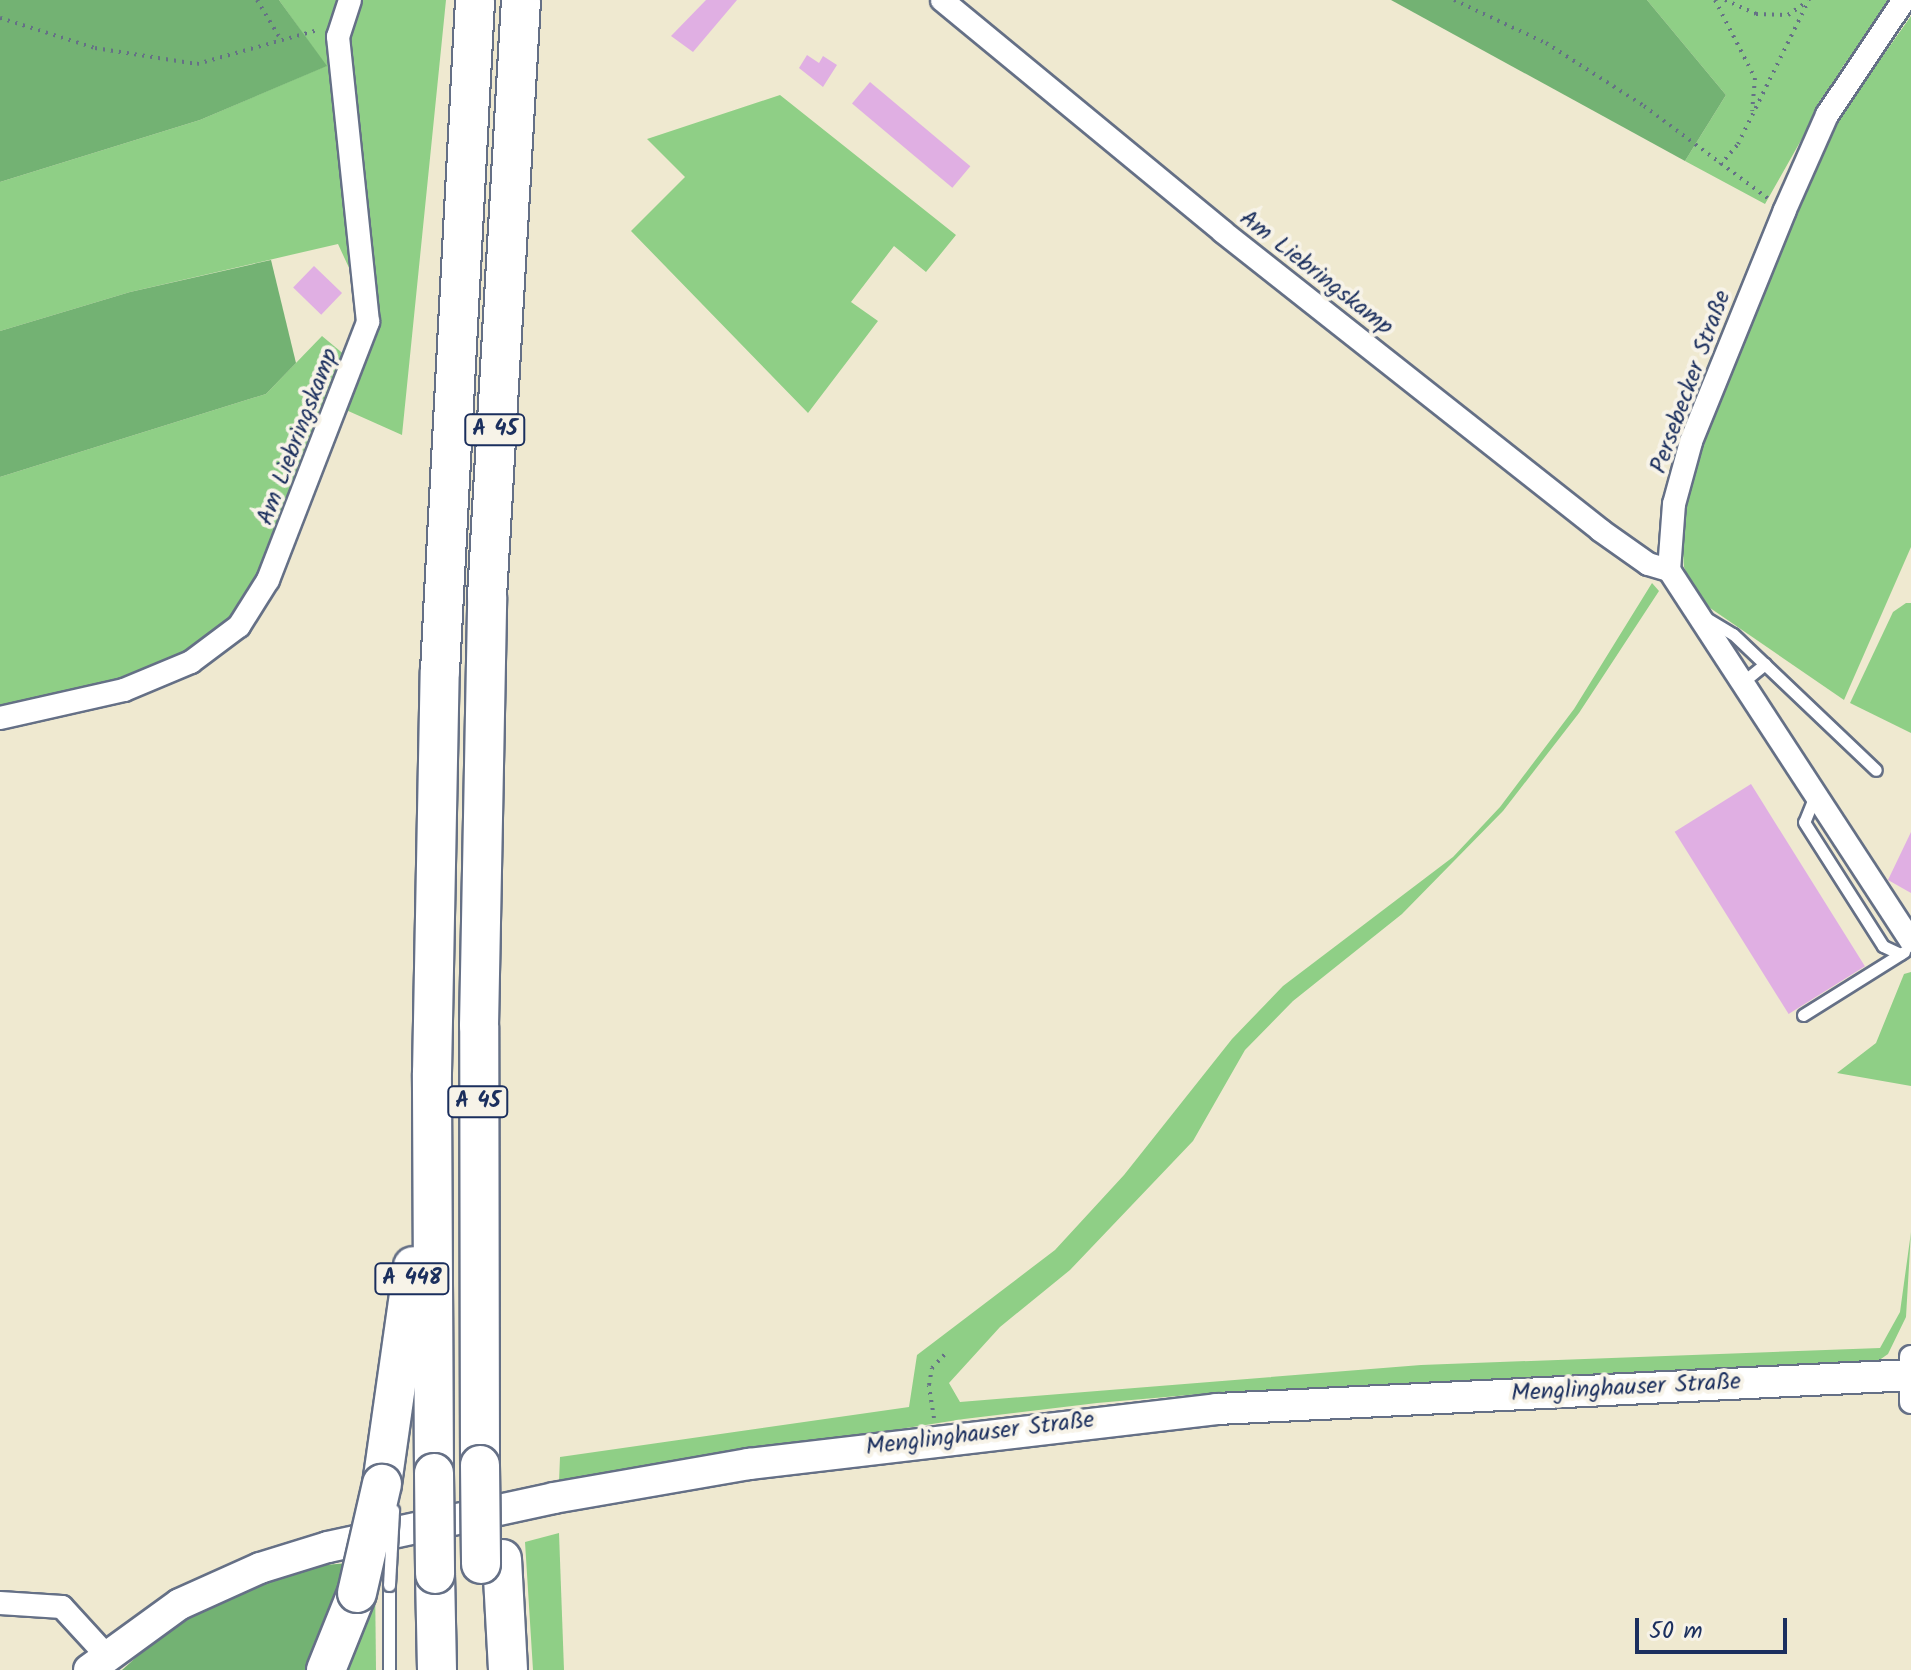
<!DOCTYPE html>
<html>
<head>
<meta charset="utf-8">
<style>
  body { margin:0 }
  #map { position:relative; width:1911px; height:1670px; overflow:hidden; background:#efe9d0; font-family:Kalam,sans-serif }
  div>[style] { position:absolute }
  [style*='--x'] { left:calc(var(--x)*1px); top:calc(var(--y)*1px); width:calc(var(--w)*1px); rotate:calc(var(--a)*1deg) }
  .green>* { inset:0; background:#8fcf86 }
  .forest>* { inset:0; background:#73b273 }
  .building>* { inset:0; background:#e0afe3; transform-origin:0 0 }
  .path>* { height:4px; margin-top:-2px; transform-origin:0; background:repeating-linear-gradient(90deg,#657086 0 2px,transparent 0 8px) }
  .roads { filter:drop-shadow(2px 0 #657086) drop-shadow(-2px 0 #657086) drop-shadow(0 2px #657086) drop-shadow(0 -2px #657086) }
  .lane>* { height:11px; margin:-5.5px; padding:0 5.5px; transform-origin:5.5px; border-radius:5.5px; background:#fff }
  .street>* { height:22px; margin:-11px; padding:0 11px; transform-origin:11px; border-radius:11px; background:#fff }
  .secondary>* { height:30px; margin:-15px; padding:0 15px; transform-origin:15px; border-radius:15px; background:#fff }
  .highway>* { height:38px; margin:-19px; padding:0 19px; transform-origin:19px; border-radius:19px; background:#fff }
  .bridges { filter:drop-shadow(2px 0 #657086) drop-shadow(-2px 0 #657086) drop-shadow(0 2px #657086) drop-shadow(0 -2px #657086) }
  .lane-bridge>* { height:11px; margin:-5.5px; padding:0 5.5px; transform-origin:5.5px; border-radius:5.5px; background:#fff }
  .highway-bridge>* { height:38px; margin:-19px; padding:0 19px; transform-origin:19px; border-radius:19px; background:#fff }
  span { translate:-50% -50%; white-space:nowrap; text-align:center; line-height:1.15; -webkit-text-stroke:8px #f7f3e8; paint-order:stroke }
  .shield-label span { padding:2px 6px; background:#f7f3e8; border:2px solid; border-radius:6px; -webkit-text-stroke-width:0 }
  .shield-label { font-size:22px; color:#1b2f5e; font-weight:700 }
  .street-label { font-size:24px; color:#1b2f5e }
  .scale { position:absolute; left:1635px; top:1618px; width:152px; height:36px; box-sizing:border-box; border:4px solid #1b2f5e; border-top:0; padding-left:10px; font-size:24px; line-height:28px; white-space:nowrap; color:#1b2f5e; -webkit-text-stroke:6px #f7f3e8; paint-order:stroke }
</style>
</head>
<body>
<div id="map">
  <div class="green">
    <i style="clip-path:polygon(279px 0,446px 0,402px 435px,346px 410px,374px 322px,338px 244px,130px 292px,0 331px,0 182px,200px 120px,326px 66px)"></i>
    <i style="clip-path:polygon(1647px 0,1894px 0,1843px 66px,1765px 204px,1685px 161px,1726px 95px)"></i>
    <i style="clip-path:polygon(1911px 16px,1911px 547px,1844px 700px,1697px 599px,1684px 567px,1681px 525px,1695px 458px,1836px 122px)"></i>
    <i style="clip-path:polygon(780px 95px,956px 235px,926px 272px,894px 246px,851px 302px,878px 321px,808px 413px,631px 231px,685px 177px,647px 139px)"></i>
    <i style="clip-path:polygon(322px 336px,346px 356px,278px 535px,234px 619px,188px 652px,131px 678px,0 709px,0 477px,266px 394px)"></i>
    <i style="clip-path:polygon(1652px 583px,1659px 591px,1579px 713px,1503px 811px,1402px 914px,1293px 1001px,1245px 1050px,1193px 1141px,1070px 1270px,1000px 1327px,949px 1383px,960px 1402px,1421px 1365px,1880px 1348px,1900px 1312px,1911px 1232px,1906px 1317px,1888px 1354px,1878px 1361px,1223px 1392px,1097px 1403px,964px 1419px,559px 1482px,560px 1457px,909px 1407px,917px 1355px,1055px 1250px,1124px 1175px,1232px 1039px,1283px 986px,1453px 857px,1500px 807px,1574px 709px)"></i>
    <i style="clip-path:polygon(1906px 603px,1911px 603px,1911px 733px,1850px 703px,1893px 612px)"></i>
    <i style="clip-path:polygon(1911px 972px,1911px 1086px,1837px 1073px,1876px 1043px,1904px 974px)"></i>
    <i style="clip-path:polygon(559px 1533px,564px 1670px,533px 1670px,525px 1542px)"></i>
    <i style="clip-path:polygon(375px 1578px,376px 1670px,336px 1670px)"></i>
  </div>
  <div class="forest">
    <i style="clip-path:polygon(0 0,279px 0,327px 66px,200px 120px,0 182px)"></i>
    <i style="clip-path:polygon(1391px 0,1647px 0,1726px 95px,1685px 161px)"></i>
    <i style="clip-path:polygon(271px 260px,296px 363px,266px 394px,0 477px,0 331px,130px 292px)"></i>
    <i style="clip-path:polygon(349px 1563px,330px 1627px,306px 1670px,122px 1670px,171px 1626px,221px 1597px,300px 1567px)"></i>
  </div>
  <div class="building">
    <i style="clip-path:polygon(706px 0,737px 0,693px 52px,671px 36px)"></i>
    <i style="clip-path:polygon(807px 55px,819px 63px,823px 56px,837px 65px,823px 87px,799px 68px)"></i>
    <i style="left:870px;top:82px;width:131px;height:28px;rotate:40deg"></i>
    <i style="left:314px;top:266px;width:39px;height:30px;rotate:44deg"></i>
    <i style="left:1751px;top:784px;width:215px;height:90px;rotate:58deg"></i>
    <i style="clip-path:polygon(1911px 832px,1911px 893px,1888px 880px)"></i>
  </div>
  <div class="path">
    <i style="--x:257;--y:0;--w:47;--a:59"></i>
    <i style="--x:1454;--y:0;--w:102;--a:25.1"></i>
    <i style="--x:1546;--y:43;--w:117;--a:32.7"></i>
    <i style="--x:1644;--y:106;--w:157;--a:36.7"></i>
    <i style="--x:1715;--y:0;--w:88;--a:62.9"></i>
    <i style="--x:1755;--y:78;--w:33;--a:95"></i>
    <i style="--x:1725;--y:0;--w:34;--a:24"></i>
    <i style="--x:1756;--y:14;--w:32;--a:2"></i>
    <i style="--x:1788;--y:15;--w:24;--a:-35"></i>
    <i style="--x:0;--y:18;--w:100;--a:17.5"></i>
    <i style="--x:95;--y:48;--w:103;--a:8.9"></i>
    <i style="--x:197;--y:64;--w:126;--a:-15.7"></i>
    <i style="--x:1720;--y:165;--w:28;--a:-49"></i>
    <i style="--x:1738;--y:144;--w:161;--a:-63.8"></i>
    <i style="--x:934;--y:1418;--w:33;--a:-99"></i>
    <i style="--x:929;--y:1385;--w:17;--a:-80"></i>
    <i style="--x:932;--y:1368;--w:19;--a:-47"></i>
  </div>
  <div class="roads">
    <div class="lane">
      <i style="--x:1706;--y:618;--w:31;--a:31"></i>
      <i style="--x:1733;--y:634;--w:197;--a:43.6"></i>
      <i style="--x:1744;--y:681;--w:27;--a:-39"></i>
      <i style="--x:1816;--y:793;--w:31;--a:112"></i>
      <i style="--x:1804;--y:822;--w:147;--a:57.5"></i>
      <i style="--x:1883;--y:946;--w:19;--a:25"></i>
      <i style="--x:1803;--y:1015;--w:119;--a:-32"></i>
      <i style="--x:389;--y:1585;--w:85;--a:90"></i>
    </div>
    <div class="street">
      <i style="--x:942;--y:0;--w:364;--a:39.5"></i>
      <i style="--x:1223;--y:232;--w:481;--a:38.3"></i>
      <i style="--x:1600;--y:530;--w:59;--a:35.3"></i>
      <i style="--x:1648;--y:564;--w:22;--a:16"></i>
      <i style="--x:1904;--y:0;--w:138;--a:123.8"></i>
      <i style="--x:1827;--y:115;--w:104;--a:113.9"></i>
      <i style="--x:1785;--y:210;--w:250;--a:112.1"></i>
      <i style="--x:1691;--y:442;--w:64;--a:105.3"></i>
      <i style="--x:1674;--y:504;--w:66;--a:94.3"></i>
      <i style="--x:1669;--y:570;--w:443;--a:56.9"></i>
      <i style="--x:0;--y:718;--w:127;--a:-12.7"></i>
      <i style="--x:124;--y:690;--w:73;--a:-22.7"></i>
      <i style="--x:191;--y:662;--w:60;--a:-36.9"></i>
      <i style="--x:239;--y:626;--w:54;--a:-57.8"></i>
      <i style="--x:268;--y:580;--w:277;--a:-68.8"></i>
      <i style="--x:368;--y:322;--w:287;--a:-96"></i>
      <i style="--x:338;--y:37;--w:39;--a:-72"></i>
      <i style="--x:1911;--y:1357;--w:45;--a:90"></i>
      <i style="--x:0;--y:1603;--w:62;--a:3.7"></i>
      <i style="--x:62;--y:1607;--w:65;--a:47.5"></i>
    </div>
    <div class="secondary">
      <i style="--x:89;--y:1670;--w:112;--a:-36"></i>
      <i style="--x:180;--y:1604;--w:88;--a:-24.2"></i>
      <i style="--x:260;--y:1568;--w:71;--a:-17.2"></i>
      <i style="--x:328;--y:1547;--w:231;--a:-12.2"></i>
      <i style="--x:554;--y:1498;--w:198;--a:-9.9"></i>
      <i style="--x:749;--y:1464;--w:471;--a:-6.7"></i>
      <i style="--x:1217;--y:1409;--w:695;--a:-2.8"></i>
    </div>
    <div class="highway">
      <i style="--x:480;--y:1465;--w:439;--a:-90.1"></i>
      <i style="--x:479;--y:1026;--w:429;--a:-88.9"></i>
      <i style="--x:487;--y:597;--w:598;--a:-86.74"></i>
      <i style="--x:434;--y:1473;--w:400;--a:-90.3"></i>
      <i style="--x:432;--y:1073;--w:402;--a:-88.9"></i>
      <i style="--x:440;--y:671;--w:672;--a:-87.01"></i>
      <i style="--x:382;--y:1484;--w:220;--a:-81.9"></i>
      <i style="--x:502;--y:1559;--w:111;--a:86.9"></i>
      <i style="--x:435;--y:1574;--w:96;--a:88.8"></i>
      <i style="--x:326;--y:1670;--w:83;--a:-68.1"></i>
    </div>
  </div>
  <div class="bridges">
    <div class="lane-bridge">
      <i style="--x:389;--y:1585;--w:75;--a:-86.9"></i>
    </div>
    <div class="highway-bridge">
      <i style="--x:480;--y:1465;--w:99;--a:89.4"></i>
      <i style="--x:434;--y:1473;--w:101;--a:89.4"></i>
      <i style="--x:357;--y:1593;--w:112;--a:-77.1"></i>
    </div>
  </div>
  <div class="shield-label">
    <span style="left:495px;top:430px">A 45</span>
    <span style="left:478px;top:1102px">A 45</span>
    <span style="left:412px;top:1279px">A 448</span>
  </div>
  <div class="street-label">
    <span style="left:1316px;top:273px;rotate:38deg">Am Liebringskamp</span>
    <span style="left:1691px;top:382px;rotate:-70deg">Persebecker Straße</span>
    <span style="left:298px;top:437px;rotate:-69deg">Am Liebringskamp</span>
    <span style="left:1626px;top:1388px;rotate:-3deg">Menglinghauser Straße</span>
    <span style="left:980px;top:1434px;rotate:-7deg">Menglinghauser Straße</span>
  </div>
  <div class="scale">50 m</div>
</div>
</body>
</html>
